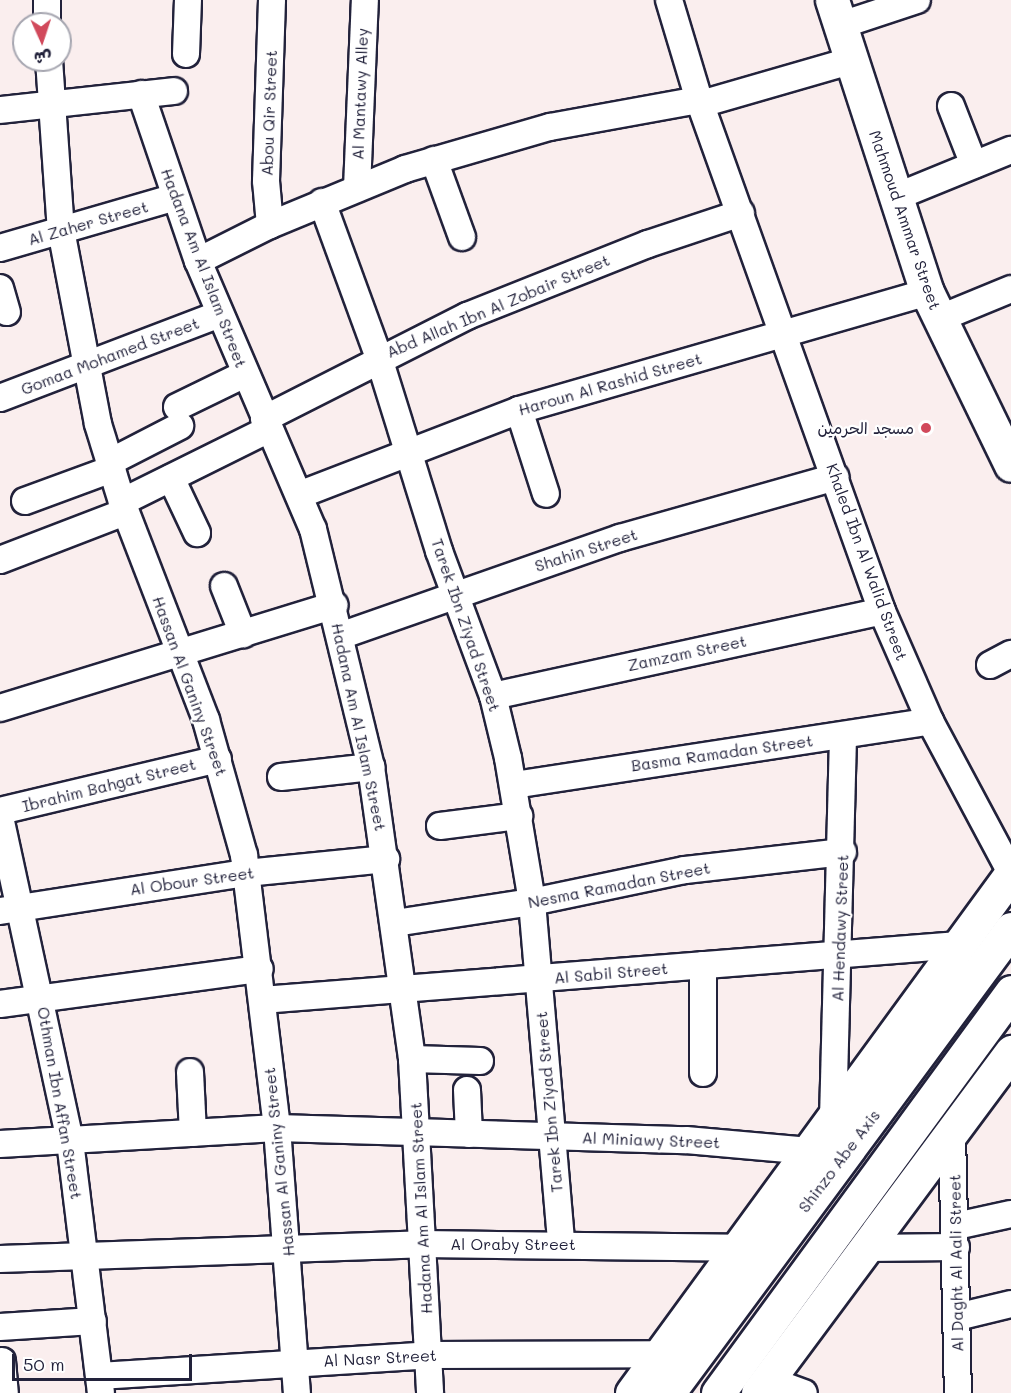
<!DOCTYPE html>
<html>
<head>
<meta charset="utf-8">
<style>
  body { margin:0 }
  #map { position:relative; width:1011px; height:1393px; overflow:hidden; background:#faeeee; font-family:Mali,"Playpen Sans Arabic",sans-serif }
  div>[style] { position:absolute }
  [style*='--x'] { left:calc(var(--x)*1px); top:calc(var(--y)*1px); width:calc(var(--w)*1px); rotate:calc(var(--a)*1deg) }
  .roads { filter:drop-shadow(2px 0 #22223b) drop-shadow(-2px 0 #22223b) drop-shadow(0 2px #22223b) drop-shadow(0 -2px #22223b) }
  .street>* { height:26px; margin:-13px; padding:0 13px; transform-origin:13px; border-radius:13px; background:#fff }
  .secondary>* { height:33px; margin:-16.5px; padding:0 16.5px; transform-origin:16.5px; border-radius:16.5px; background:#fff }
  .primary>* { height:33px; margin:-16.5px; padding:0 16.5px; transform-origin:16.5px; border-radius:16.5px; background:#fff }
  .dots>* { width:16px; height:16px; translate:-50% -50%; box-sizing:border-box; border:3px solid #fff; border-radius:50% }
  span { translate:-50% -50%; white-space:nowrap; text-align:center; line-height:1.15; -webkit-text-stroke:4.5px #fff; paint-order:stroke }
  .street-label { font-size:16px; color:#22223b }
  .poi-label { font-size:16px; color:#22223b }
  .right { translate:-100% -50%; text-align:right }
  .north { position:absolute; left:12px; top:12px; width:60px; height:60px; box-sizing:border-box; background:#fff; border:2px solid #a7a7b1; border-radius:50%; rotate:177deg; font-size:16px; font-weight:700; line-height:24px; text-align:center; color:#22223b }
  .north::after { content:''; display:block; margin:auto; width:21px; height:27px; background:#d1495b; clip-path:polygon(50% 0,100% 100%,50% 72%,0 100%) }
  .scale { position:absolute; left:12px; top:1354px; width:180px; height:27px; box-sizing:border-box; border:3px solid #22223b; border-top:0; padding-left:8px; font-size:18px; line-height:21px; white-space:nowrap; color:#22223b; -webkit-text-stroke:4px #fff; paint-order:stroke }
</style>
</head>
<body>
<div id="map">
  <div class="roads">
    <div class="street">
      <i style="--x:47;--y:0;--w:24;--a:90"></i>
      <i style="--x:669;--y:0;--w:104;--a:73.3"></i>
      <i style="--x:699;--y:100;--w:543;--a:70.3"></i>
      <i style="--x:882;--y:611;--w:120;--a:66.4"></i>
      <i style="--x:930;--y:721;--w:172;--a:61.9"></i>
      <i style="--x:838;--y:26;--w:83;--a:-18.2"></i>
      <i style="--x:186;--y:54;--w:54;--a:-87.9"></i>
      <i style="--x:49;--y:60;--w:170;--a:86"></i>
      <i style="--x:61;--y:230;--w:197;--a:79.2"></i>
      <i style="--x:98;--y:424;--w:82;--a:72.9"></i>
      <i style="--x:122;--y:502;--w:234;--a:68.9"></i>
      <i style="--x:206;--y:720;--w:140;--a:74.3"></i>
      <i style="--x:244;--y:855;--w:275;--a:83.1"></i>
      <i style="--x:277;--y:1128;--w:266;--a:85.7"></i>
      <i style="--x:141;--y:94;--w:176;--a:71.2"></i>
      <i style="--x:198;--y:261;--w:292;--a:66.8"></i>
      <i style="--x:313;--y:529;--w:245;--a:76.3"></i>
      <i style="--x:371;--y:767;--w:295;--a:82"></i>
      <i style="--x:412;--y:1059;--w:334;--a:86.9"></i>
      <i style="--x:701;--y:104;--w:155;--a:-16.1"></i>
      <i style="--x:951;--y:106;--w:63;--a:68.7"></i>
      <i style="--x:0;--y:110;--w:175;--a:-6.2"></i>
      <i style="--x:434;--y:160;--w:82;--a:70"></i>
      <i style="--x:357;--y:188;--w:188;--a:-87.6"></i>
      <i style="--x:898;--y:196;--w:122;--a:-22.2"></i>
      <i style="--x:322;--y:202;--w:166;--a:69.9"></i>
      <i style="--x:379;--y:358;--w:202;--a:72.7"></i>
      <i style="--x:439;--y:551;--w:155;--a:69.6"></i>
      <i style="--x:493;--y:696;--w:64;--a:76.4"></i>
      <i style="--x:508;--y:758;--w:146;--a:80.5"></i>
      <i style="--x:532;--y:902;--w:342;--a:85.1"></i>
      <i style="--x:270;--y:225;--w:44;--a:-95.2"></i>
      <i style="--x:266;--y:181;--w:181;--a:-88.1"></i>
      <i style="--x:0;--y:248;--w:182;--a:-16.2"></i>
      <i style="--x:198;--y:261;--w:80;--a:-26.6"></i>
      <i style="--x:270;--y:225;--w:146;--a:-22.5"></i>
      <i style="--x:405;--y:169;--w:151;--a:-16.2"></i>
      <i style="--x:550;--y:127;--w:151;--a:-10.3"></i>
      <i style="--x:0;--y:288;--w:25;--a:74"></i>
      <i style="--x:938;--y:319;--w:79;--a:-22.3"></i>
      <i style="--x:0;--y:398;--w:235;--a:-20.9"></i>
      <i style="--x:177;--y:407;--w:76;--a:-25.9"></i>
      <i style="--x:519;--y:410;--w:88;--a:72.2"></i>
      <i style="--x:264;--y:419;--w:228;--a:-26.9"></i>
      <i style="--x:467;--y:316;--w:195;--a:-21.7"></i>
      <i style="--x:648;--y:244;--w:98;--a:-18.4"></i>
      <i style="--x:110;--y:462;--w:79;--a:-27.2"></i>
      <i style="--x:171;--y:478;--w:61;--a:64.7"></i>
      <i style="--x:299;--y:495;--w:236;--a:-21.1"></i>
      <i style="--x:519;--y:410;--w:425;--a:-16.1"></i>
      <i style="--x:25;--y:501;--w:93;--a:-20.2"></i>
      <i style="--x:122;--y:502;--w:164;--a:-26.4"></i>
      <i style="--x:0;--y:560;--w:134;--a:-21"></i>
      <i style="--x:224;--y:586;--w:52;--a:68.4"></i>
      <i style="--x:340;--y:636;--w:297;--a:-19.3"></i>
      <i style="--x:620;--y:538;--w:224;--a:-15.8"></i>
      <i style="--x:990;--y:665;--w:24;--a:-28"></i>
      <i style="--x:493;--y:696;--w:398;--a:-12.3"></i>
      <i style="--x:0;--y:708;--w:350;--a:-17.1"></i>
      <i style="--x:281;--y:777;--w:91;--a:-6.3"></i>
      <i style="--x:514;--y:785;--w:421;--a:-8.7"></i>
      <i style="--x:0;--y:811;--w:224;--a:-13.4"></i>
      <i style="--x:0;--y:817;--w:331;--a:77.8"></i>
      <i style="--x:70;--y:1141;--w:254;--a:83"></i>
      <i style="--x:440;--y:826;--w:80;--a:-7.2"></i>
      <i style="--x:0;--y:911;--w:249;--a:-8.8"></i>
      <i style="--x:246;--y:873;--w:141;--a:-5.7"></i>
      <i style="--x:395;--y:923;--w:139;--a:-8.7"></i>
      <i style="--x:532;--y:902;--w:156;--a:-11.8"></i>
      <i style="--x:685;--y:870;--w:159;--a:-6.5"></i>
      <i style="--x:703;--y:965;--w:108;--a:90"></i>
      <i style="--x:262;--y:1000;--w:699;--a:-4.51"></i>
      <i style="--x:0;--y:1004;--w:262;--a:-7.7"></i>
      <i style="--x:412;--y:1059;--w:68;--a:1.7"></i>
      <i style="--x:190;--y:1072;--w:61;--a:87.2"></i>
      <i style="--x:467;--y:1090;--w:44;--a:87.4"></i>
      <i style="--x:833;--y:1119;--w:382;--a:-88.5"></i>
      <i style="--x:952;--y:1133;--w:260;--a:88.7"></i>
      <i style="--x:0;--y:1144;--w:277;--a:-3.3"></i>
      <i style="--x:277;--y:1128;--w:409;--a:1.7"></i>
      <i style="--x:686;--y:1140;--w:124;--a:5.1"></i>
      <i style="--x:956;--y:1226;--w:56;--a:-12.3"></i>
      <i style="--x:866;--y:1248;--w:90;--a:-0.6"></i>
      <i style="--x:0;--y:1259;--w:422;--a:-2"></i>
      <i style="--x:422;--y:1244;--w:317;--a:0.7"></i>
      <i style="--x:957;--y:1317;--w:56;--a:-13.5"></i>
      <i style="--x:0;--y:1327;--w:93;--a:-3.7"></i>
      <i style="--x:2;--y:1361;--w:32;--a:85"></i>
      <i style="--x:99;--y:1376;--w:331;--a:-3.6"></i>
      <i style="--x:429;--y:1355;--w:231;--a:-0.2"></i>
      <i style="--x:768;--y:1380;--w:38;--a:20"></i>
    </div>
    <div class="secondary">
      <i style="--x:832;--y:0;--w:307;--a:72"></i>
      <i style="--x:927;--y:292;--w:192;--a:64.1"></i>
      <i style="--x:632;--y:1393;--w:643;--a:-53.86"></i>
      <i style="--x:758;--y:1393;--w:425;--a:-53.4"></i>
    </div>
    <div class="primary">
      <i style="--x:668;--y:1393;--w:577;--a:-53.53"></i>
      <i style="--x:718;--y:1393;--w:497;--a:-53.8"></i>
    </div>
  </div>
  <div class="dots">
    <i style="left:926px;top:428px;background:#d1495b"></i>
  </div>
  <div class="street-label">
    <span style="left:360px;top:94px;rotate:-88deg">Al Mantawy Alley</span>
    <span style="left:269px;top:113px;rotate:-88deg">Abou Qir Street</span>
    <span style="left:905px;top:220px;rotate:71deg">Mahmoud Ammar Street</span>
    <span style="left:88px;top:223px;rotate:-16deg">Al Zaher Street</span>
    <span style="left:204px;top:268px;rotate:69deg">Hadana Am Al Islam Street</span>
    <span style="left:498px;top:306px;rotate:-23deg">Abd Allah Ibn Al Zobair Street</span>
    <span style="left:110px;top:356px;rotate:-21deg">Gomaa Mohamed Street</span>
    <span style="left:610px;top:384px;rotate:-16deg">Haroun Al Rashid Street</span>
    <span style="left:586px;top:550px;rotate:-18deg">Shahin Street</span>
    <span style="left:867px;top:562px;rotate:70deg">Khaled Ibn Al Walid Street</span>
    <span style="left:466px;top:625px;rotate:71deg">Tarek Ibn Ziyad Street</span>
    <span style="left:687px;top:653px;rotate:-12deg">Zamzam Street</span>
    <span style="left:190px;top:686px;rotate:70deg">Hassan Al Ganiny Street</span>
    <span style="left:359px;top:727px;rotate:78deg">Hadana Am Al Islam Street</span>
    <span style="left:722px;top:753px;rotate:-8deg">Basma Ramadan Street</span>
    <span style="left:109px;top:785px;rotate:-14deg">Ibrahim Bahgat Street</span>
    <span style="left:192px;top:881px;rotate:-8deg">Al Obour Street</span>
    <span style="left:619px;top:885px;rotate:-11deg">Nesma Ramadan Street</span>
    <span style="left:840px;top:928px;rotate:-88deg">Al Hendawy Street</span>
    <span style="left:611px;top:973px;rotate:-5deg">Al Sabil Street</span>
    <span style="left:549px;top:1102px;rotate:-95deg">Tarek Ibn Ziyad Street</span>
    <span style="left:60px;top:1103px;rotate:80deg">Othman Ibn Affan Street</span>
    <span style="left:651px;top:1140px;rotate:2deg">Al Miniawy Street</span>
    <span style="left:839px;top:1161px;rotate:-53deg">Shinzo Abe Axis</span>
    <span style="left:279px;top:1162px;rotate:-96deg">Hassan Al Ganiny Street</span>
    <span style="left:421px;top:1208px;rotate:-93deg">Hadana Am Al Islam Street</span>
    <span style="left:513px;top:1244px">Al Oraby Street</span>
    <span style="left:956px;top:1263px;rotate:-91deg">Al Daght Al Aali Street</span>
    <span style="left:380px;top:1358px;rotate:-3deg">Al Nasr Street</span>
  </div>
  <div class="poi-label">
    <span class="right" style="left:914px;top:428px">مسجد الحرمين</span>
  </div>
  <div class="north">ش</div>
  <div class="scale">50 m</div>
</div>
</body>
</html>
